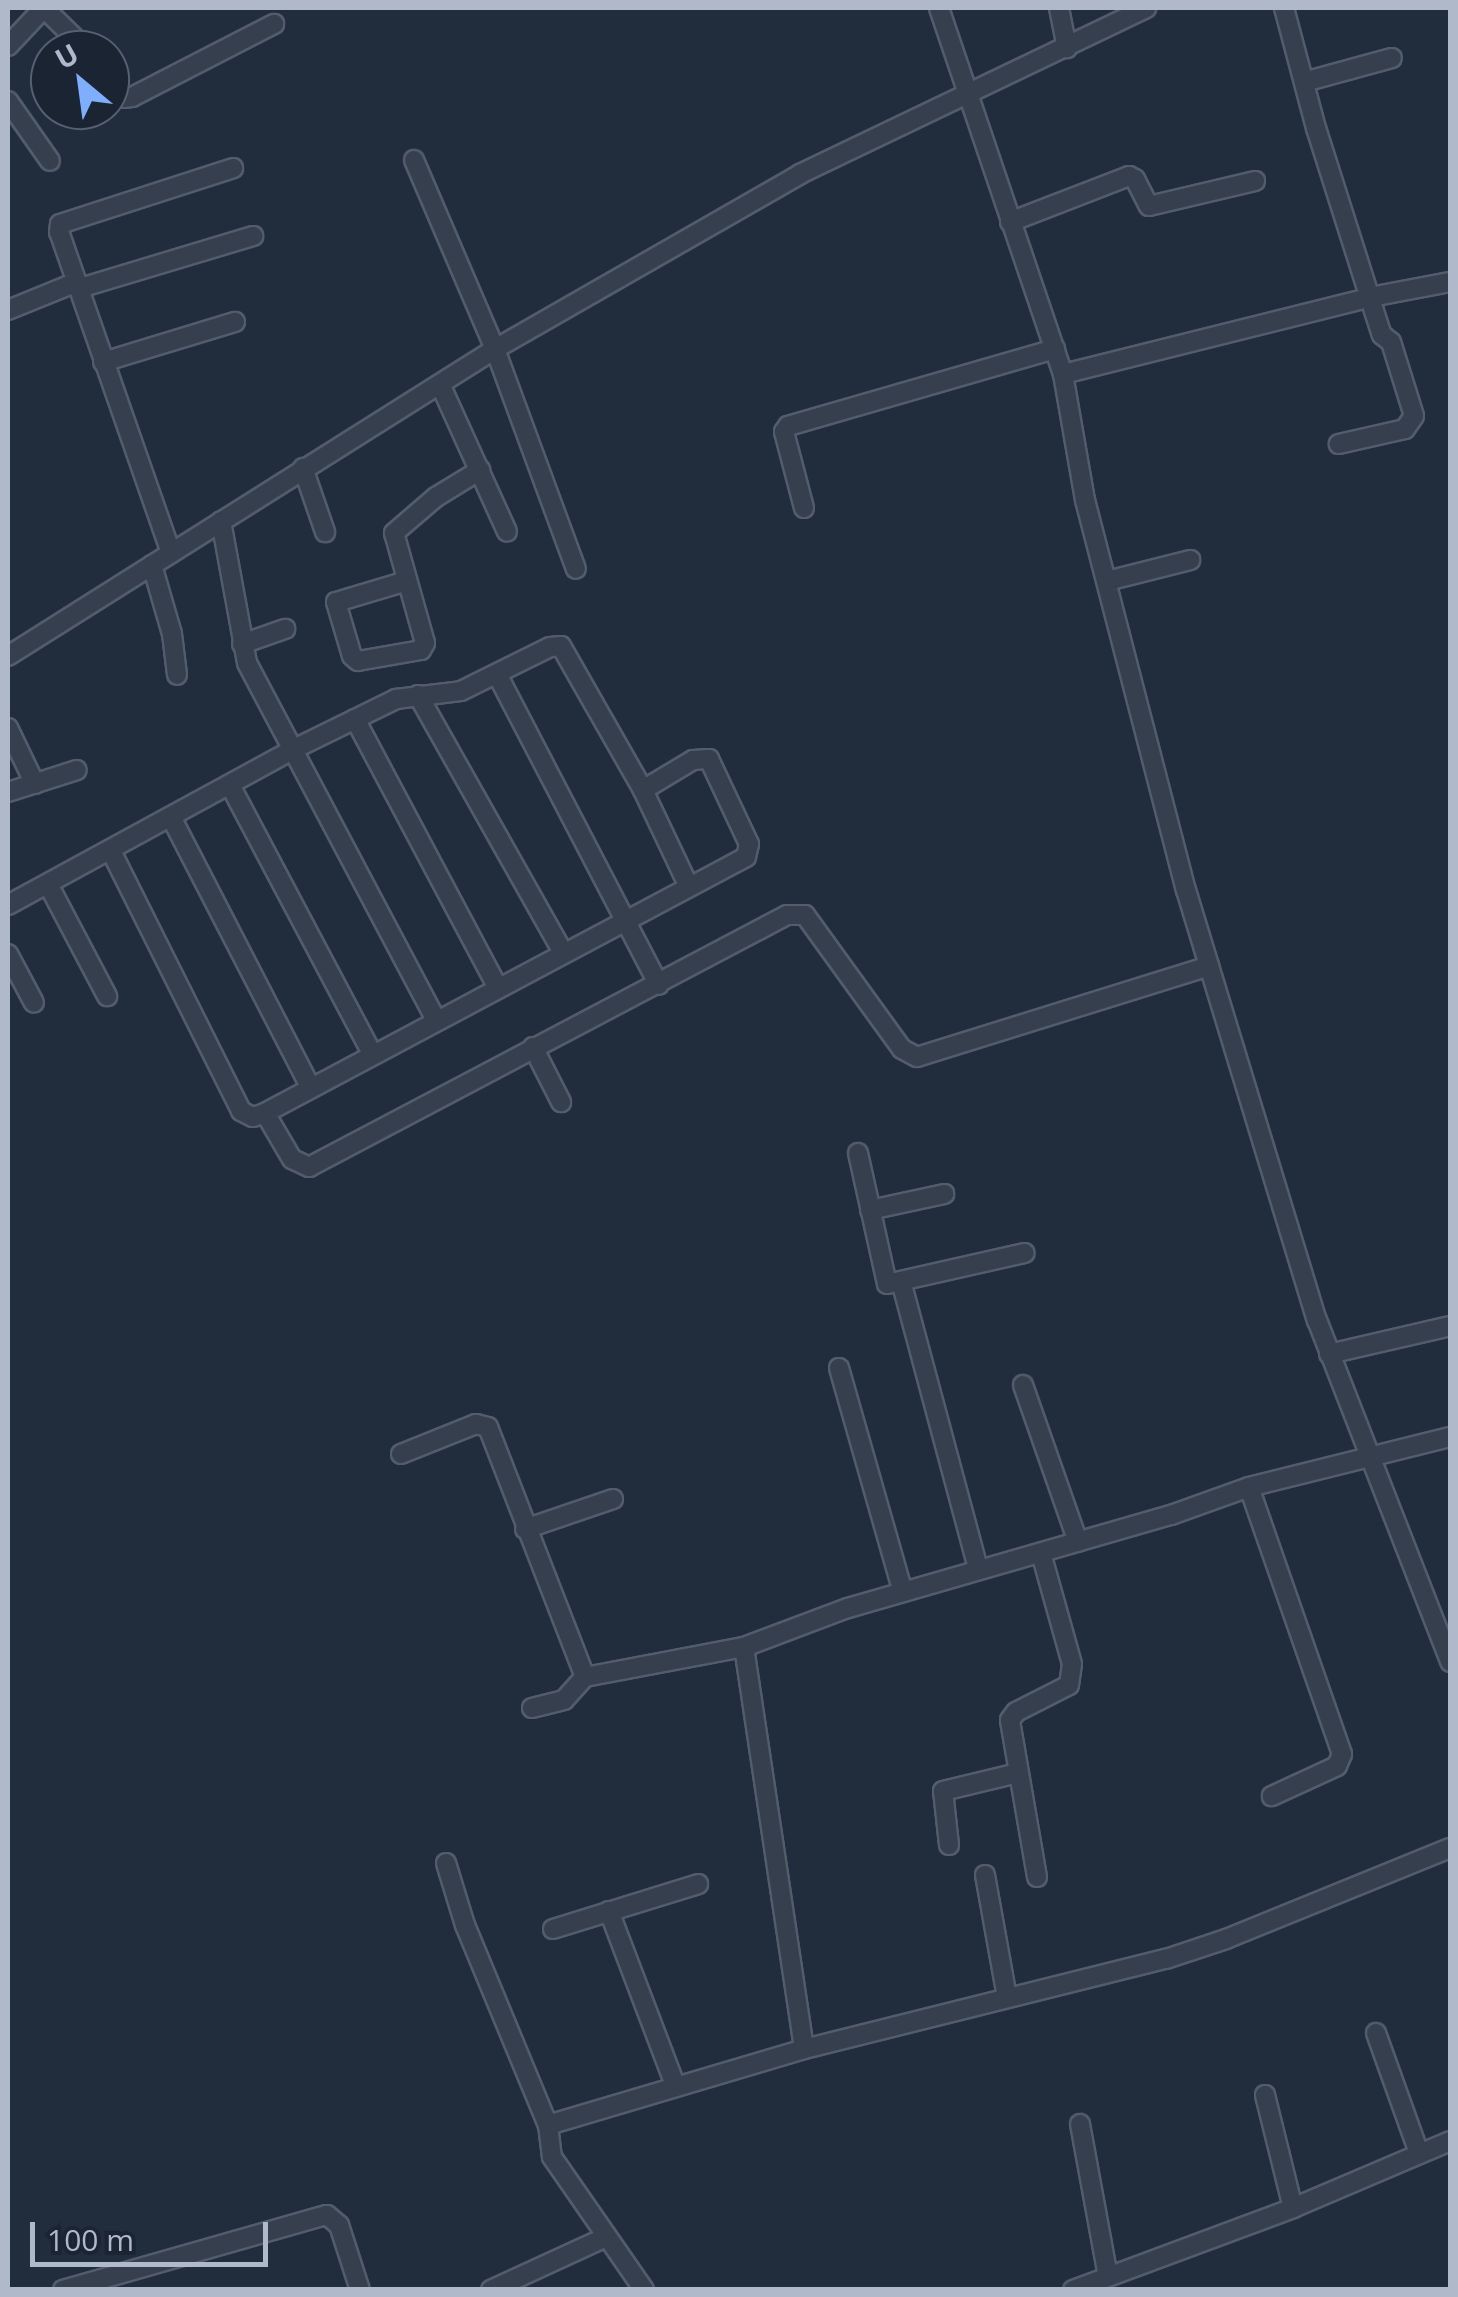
<!DOCTYPE html>
<html>
<head>
<meta charset="utf-8">
<style>
  body { margin:0 }
  #map { position:relative; width:1458px; height:2297px; overflow:hidden; background:#212d3d; font-family:"Open Sans",sans-serif }
  div>[style] { position:absolute }
  [style*='--x'] { left:calc(var(--x)*1px); top:calc(var(--y)*1px); width:calc(var(--w)*1px); rotate:calc(var(--a)*1deg) }
  .roads { filter:drop-shadow(2px 0 #535c6b) drop-shadow(-2px 0 #535c6b) drop-shadow(0 2px #535c6b) drop-shadow(0 -2px #535c6b) }
  .street>* { height:18px; margin:-9px; padding:0 9px; transform-origin:9px; border-radius:9px; background:#353f4d }
  span { translate:-50% -50%; white-space:nowrap; text-align:center; line-height:1.15; -webkit-text-stroke:8px #1a2432; paint-order:stroke }
  .frame { position:absolute; inset:0; border:10px solid #b0b9c9; pointer-events:none }
  .north { position:absolute; left:30px; top:30px; width:100px; height:100px; box-sizing:border-box; background:#1a2432; border:2px solid #56606e; border-radius:50%; rotate:331deg; font-size:28px; font-weight:700; line-height:40px; text-align:center; color:#b0b9c9 }
  .north::after { content:''; display:block; margin:auto; width:35px; height:45px; background:#7faeff; clip-path:polygon(50% 0,100% 100%,50% 72%,0 100%) }
  .scale { position:absolute; left:30px; top:2222px; width:238px; height:45px; box-sizing:border-box; border:5px solid #b0b9c9; border-top:0; padding-left:12px; font-size:30px; line-height:35px; white-space:nowrap; color:#b0b9c9; -webkit-text-stroke:8px #1a2432; paint-order:stroke }
</style>
</head>
<body>
<div id="map">
  <div class="roads">
    <div class="street">
      <i style="--x:939;--y:8;--w:386;--a:71.3"></i>
      <i style="--x:1063;--y:374;--w:128;--a:80.1"></i>
      <i style="--x:1085;--y:500;--w:403;--a:75.5"></i>
      <i style="--x:1186;--y:890;--w:450;--a:73.1"></i>
      <i style="--x:1317;--y:1320;--w:367;--a:68.7"></i>
      <i style="--x:1059;--y:8;--w:41;--a:78.7"></i>
      <i style="--x:1284;--y:8;--w:124;--a:75.1"></i>
      <i style="--x:1316;--y:128;--w:192;--a:72.4"></i>
      <i style="--x:1374;--y:311;--w:25;--a:72"></i>
      <i style="--x:1382;--y:335;--w:11;--a:38"></i>
      <i style="--x:1391;--y:342;--w:77;--a:72.7"></i>
      <i style="--x:1414;--y:416;--w:16;--a:125"></i>
      <i style="--x:1405;--y:429;--w:68;--a:167.2"></i>
      <i style="--x:8;--y:46;--w:47;--a:-46.7"></i>
      <i style="--x:40;--y:12;--w:7;--a:-8"></i>
      <i style="--x:47;--y:11;--w:56;--a:44.3"></i>
      <i style="--x:1304;--y:82;--w:91;--a:-15.3"></i>
      <i style="--x:110;--y:84;--w:19;--a:47"></i>
      <i style="--x:123;--y:98;--w:9;--a:-6"></i>
      <i style="--x:132;--y:97;--w:160;--a:-27.2"></i>
      <i style="--x:8;--y:101;--w:73;--a:55"></i>
      <i style="--x:414;--y:160;--w:206;--a:66.8"></i>
      <i style="--x:495;--y:349;--w:234;--a:69.8"></i>
      <i style="--x:1010;--y:222;--w:128;--a:-21.1"></i>
      <i style="--x:1129;--y:176;--w:7;--a:27"></i>
      <i style="--x:1135;--y:179;--w:30;--a:63"></i>
      <i style="--x:1149;--y:206;--w:109;--a:-13.3"></i>
      <i style="--x:80;--y:288;--w:181;--a:-16.7"></i>
      <i style="--x:8;--y:310;--w:74;--a:-22.1"></i>
      <i style="--x:103;--y:362;--w:138;--a:-16.9"></i>
      <i style="--x:1063;--y:374;--w:317;--a:-14"></i>
      <i style="--x:1371;--y:297;--w:80;--a:-10.8"></i>
      <i style="--x:440;--y:384;--w:162;--a:65.6"></i>
      <i style="--x:303;--y:468;--w:68;--a:71"></i>
      <i style="--x:804;--y:508;--w:79;--a:-104.7"></i>
      <i style="--x:784;--y:432;--w:7;--a:-56"></i>
      <i style="--x:788;--y:426;--w:278;--a:-16.1"></i>
      <i style="--x:221;--y:521;--w:144;--a:79.6"></i>
      <i style="--x:247;--y:663;--w:404;--a:62.1"></i>
      <i style="--x:171;--y:553;--w:340;--a:-109.2"></i>
      <i style="--x:59;--y:232;--w:8;--a:-83"></i>
      <i style="--x:60;--y:224;--w:182;--a:-17.9"></i>
      <i style="--x:152;--y:565;--w:72;--a:73.8"></i>
      <i style="--x:172;--y:634;--w:41;--a:83"></i>
      <i style="--x:407;--y:581;--w:74;--a:163.5"></i>
      <i style="--x:336;--y:602;--w:56;--a:73.5"></i>
      <i style="--x:352;--y:656;--w:8;--a:40"></i>
      <i style="--x:358;--y:661;--w:64;--a:-9.9"></i>
      <i style="--x:421;--y:650;--w:8;--a:-60"></i>
      <i style="--x:425;--y:643;--w:114;--a:-105.7"></i>
      <i style="--x:394;--y:533;--w:55;--a:-40.6"></i>
      <i style="--x:436;--y:497;--w:52;--a:-31.5"></i>
      <i style="--x:1107;--y:581;--w:86;--a:-14.2"></i>
      <i style="--x:242;--y:644;--w:46;--a:-19.2"></i>
      <i style="--x:8;--y:656;--w:576;--a:-32.23"></i>
      <i style="--x:495;--y:349;--w:352;--a:-29.8"></i>
      <i style="--x:800;--y:174;--w:384;--a:-25.6"></i>
      <i style="--x:498;--y:676;--w:348;--a:62.5"></i>
      <i style="--x:418;--y:695;--w:295;--a:60.6"></i>
      <i style="--x:355;--y:719;--w:302;--a:62"></i>
      <i style="--x:8;--y:728;--w:62;--a:64.3"></i>
      <i style="--x:231;--y:787;--w:303;--a:62.1"></i>
      <i style="--x:643;--y:790;--w:58;--a:-31"></i>
      <i style="--x:693;--y:760;--w:16;--a:-4"></i>
      <i style="--x:709;--y:759;--w:94;--a:64.8"></i>
      <i style="--x:749;--y:844;--w:13;--a:103"></i>
      <i style="--x:746;--y:857;--w:545;--a:151.98"></i>
      <i style="--x:265;--y:1113;--w:53;--a:59.6"></i>
      <i style="--x:292;--y:1159;--w:19;--a:25"></i>
      <i style="--x:309;--y:1167;--w:540;--a:-27.8"></i>
      <i style="--x:787;--y:915;--w:18;--a:0"></i>
      <i style="--x:805;--y:915;--w:165;--a:54.1"></i>
      <i style="--x:902;--y:1049;--w:17;--a:28"></i>
      <i style="--x:917;--y:1057;--w:306;--a:-17.3"></i>
      <i style="--x:8;--y:792;--w:72;--a:-17.7"></i>
      <i style="--x:172;--y:819;--w:303;--a:62.7"></i>
      <i style="--x:111;--y:851;--w:291;--a:63.4"></i>
      <i style="--x:241;--y:1111;--w:13;--a:27"></i>
      <i style="--x:253;--y:1117;--w:13;--a:-18"></i>
      <i style="--x:48;--y:884;--w:127;--a:62.2"></i>
      <i style="--x:8;--y:905;--w:326;--a:-28.6"></i>
      <i style="--x:294;--y:749;--w:114;--a:-26.1"></i>
      <i style="--x:396;--y:699;--w:65;--a:-7"></i>
      <i style="--x:461;--y:691;--w:99;--a:-26.3"></i>
      <i style="--x:550;--y:647;--w:11;--a:-5"></i>
      <i style="--x:561;--y:646;--w:166;--a:60.3"></i>
      <i style="--x:643;--y:790;--w:107;--a:64.6"></i>
      <i style="--x:8;--y:954;--w:55;--a:62"></i>
      <i style="--x:533;--y:1047;--w:62;--a:63"></i>
      <i style="--x:858;--y:1153;--w:134;--a:77.5"></i>
      <i style="--x:887;--y:1284;--w:141;--a:-12.7"></i>
      <i style="--x:870;--y:1210;--w:76;--a:-12.2"></i>
      <i style="--x:901;--y:1281;--w:298;--a:75"></i>
      <i style="--x:1329;--y:1354;--w:124;--a:-13"></i>
      <i style="--x:839;--y:1368;--w:233;--a:74.1"></i>
      <i style="--x:1023;--y:1385;--w:166;--a:70.7"></i>
      <i style="--x:401;--y:1454;--w:81;--a:-21.8"></i>
      <i style="--x:476;--y:1424;--w:12;--a:14"></i>
      <i style="--x:488;--y:1427;--w:268;--a:68.8"></i>
      <i style="--x:1249;--y:1487;--w:283;--a:70.8"></i>
      <i style="--x:1342;--y:1754;--w:13;--a:113"></i>
      <i style="--x:1337;--y:1766;--w:72;--a:155.2"></i>
      <i style="--x:525;--y:1529;--w:93;--a:-18.8"></i>
      <i style="--x:744;--y:1647;--w:406;--a:81.5"></i>
      <i style="--x:532;--y:1708;--w:33;--a:-14"></i>
      <i style="--x:564;--y:1700;--w:31;--a:-48"></i>
      <i style="--x:585;--y:1677;--w:162;--a:-10.7"></i>
      <i style="--x:744;--y:1647;--w:111;--a:-20.6"></i>
      <i style="--x:848;--y:1608;--w:336;--a:-16.1"></i>
      <i style="--x:1171;--y:1515;--w:83;--a:-19.7"></i>
      <i style="--x:1249;--y:1487;--w:207;--a:-14"></i>
      <i style="--x:949;--y:1845;--w:54;--a:-96.3"></i>
      <i style="--x:943;--y:1791;--w:77;--a:-13.5"></i>
      <i style="--x:446;--y:1863;--w:65;--a:73"></i>
      <i style="--x:465;--y:1925;--w:217;--a:67.5"></i>
      <i style="--x:548;--y:2125;--w:32;--a:83"></i>
      <i style="--x:552;--y:2157;--w:162;--a:55.3"></i>
      <i style="--x:985;--y:1875;--w:124;--a:79.8"></i>
      <i style="--x:1037;--y:1877;--w:159;--a:-99.8"></i>
      <i style="--x:1010;--y:1720;--w:10;--a:-53"></i>
      <i style="--x:1016;--y:1712;--w:59;--a:-27"></i>
      <i style="--x:1069;--y:1685;--w:21;--a:-82"></i>
      <i style="--x:1072;--y:1664;--w:115;--a:-105.6"></i>
      <i style="--x:609;--y:1911;--w:188;--a:69.2"></i>
      <i style="--x:553;--y:1929;--w:152;--a:-17.2"></i>
      <i style="--x:1376;--y:2033;--w:127;--a:70.3"></i>
      <i style="--x:1265;--y:2095;--w:116;--a:76.1"></i>
      <i style="--x:1293;--y:2208;--w:171;--a:-23.1"></i>
      <i style="--x:1080;--y:2124;--w:155;--a:79.6"></i>
      <i style="--x:548;--y:2125;--w:267;--a:-16.5"></i>
      <i style="--x:804;--y:2049;--w:373;--a:-14"></i>
      <i style="--x:1166;--y:1959;--w:63;--a:-18.4"></i>
      <i style="--x:1226;--y:1939;--w:242;--a:-22.1"></i>
      <i style="--x:63;--y:2290;--w:274;--a:-15.9"></i>
      <i style="--x:327;--y:2215;--w:16;--a:40"></i>
      <i style="--x:339;--y:2225;--w:68;--a:72.1"></i>
      <i style="--x:491;--y:2290;--w:127;--a:-24.7"></i>
      <i style="--x:1073;--y:2290;--w:235;--a:-20.4"></i>
    </div>
  </div>
  <div class="frame"></div>
  <div class="north">U</div>
  <div class="scale">100 m</div>
</div>
</body>
</html>
